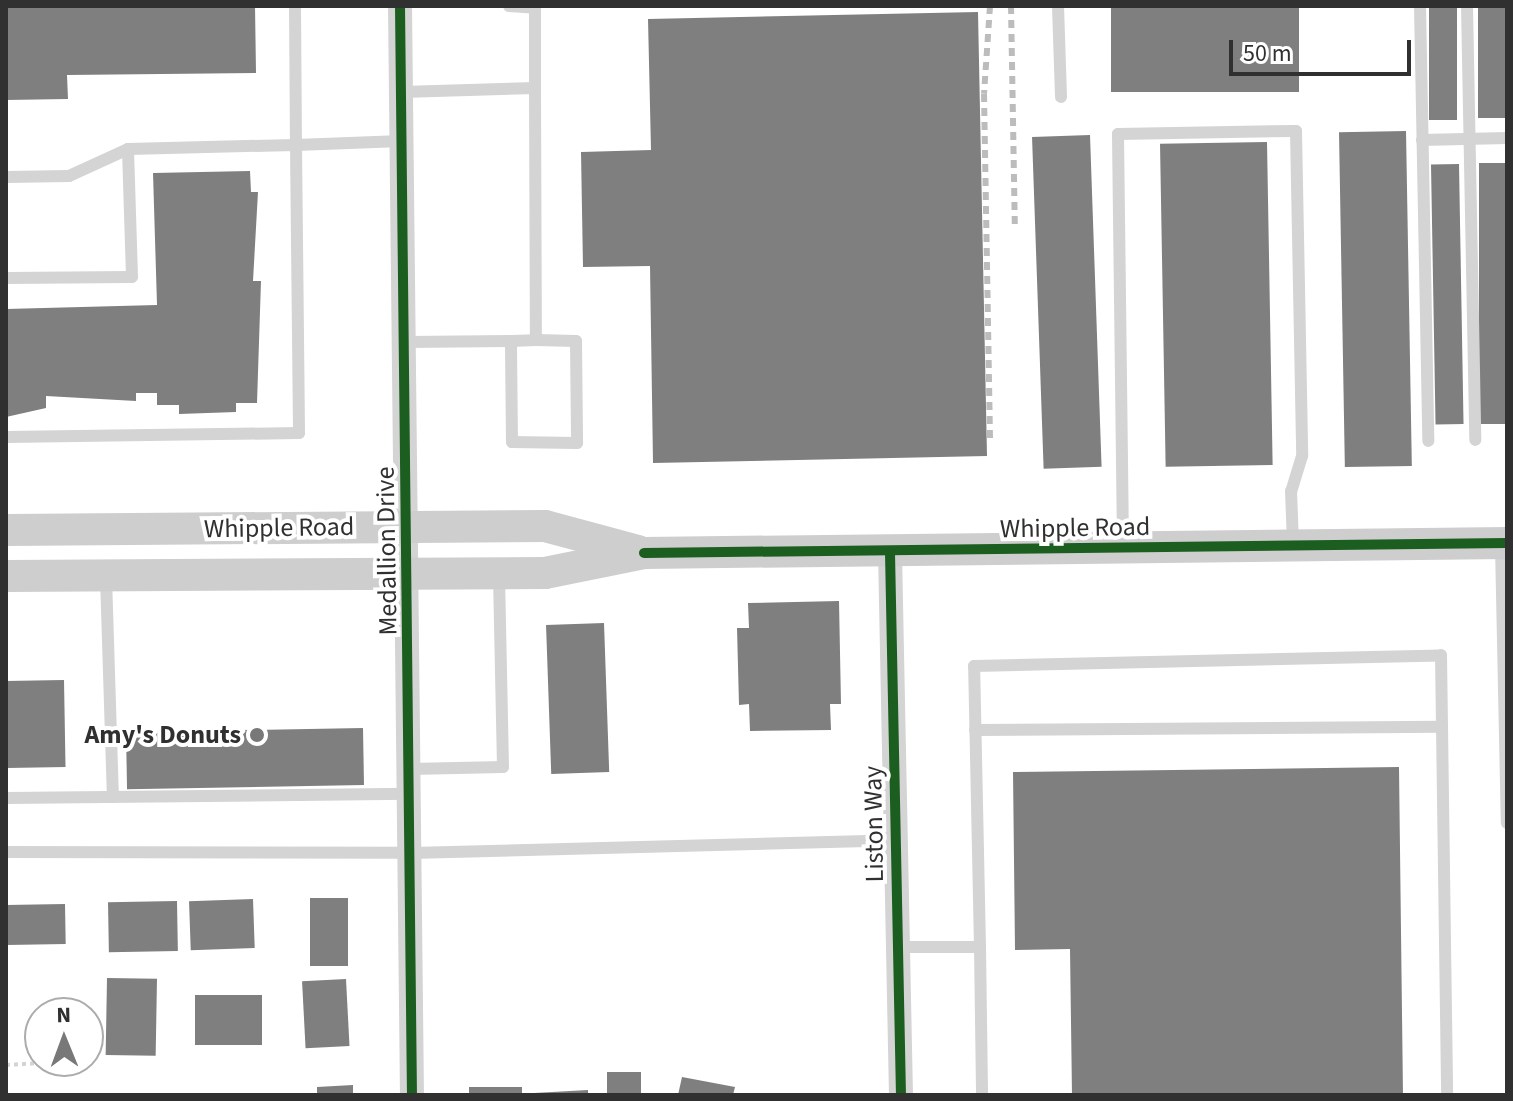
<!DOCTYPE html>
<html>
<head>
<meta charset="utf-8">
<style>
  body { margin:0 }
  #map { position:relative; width:1513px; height:1101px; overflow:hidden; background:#fff; font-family:"Source Sans 3",sans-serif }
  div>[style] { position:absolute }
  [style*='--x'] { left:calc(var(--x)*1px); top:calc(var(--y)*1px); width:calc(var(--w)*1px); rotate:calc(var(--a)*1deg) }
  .building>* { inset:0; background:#7f7f7f; transform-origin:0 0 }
  .path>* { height:4px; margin-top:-2px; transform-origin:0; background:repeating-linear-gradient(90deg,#d4d4d4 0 4px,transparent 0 8px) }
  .service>* { height:12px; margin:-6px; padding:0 6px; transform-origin:6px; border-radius:6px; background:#d4d4d4 }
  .minor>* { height:24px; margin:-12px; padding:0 12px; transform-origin:12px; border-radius:12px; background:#d4d4d4 }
  .secondary>* { height:32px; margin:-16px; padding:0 16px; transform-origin:16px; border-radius:16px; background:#cecece }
  .rail>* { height:6px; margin-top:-3px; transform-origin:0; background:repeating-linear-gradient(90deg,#bcbcbc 0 8px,transparent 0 14px) }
  .cycleway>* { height:10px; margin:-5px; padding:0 5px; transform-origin:5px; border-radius:5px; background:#1b5e20 }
  .dots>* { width:22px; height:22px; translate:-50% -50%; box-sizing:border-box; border:4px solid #fff; border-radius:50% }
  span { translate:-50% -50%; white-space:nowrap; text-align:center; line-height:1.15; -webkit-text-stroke:8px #fff; paint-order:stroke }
  .street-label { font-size:26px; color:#303030 }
  .poi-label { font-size:26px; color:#303030; font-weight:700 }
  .right { translate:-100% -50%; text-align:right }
  .frame { position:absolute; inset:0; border:8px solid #303030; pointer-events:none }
  .north { position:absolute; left:24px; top:997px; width:80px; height:80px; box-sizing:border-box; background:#fff; border:2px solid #acacac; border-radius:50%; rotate:359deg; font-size:22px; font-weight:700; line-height:32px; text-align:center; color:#303030 }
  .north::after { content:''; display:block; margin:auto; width:28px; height:36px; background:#787878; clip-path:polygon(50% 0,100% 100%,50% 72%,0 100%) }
  .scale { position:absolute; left:1229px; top:40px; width:182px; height:36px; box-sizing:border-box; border:4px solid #303030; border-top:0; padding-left:10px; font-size:24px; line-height:28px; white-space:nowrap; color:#303030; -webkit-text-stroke:6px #fff; paint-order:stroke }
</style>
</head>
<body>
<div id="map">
  <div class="building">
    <i style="clip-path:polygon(6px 6px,255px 6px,256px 73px,67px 75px,68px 99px,6px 100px)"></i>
    <i style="left:1111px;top:6px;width:188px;height:86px"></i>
    <i style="left:1429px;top:6px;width:28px;height:114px"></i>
    <i style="left:1478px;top:6px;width:29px;height:112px"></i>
    <i style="clip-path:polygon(978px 12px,987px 456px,653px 463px,650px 266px,583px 267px,581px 152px,651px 150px,648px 19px)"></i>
    <i style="left:1406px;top:131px;width:335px;height:67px;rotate:89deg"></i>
    <i style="left:1090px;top:135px;width:332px;height:58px;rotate:88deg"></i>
    <i style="left:1267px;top:142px;width:323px;height:107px;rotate:89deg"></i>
    <i style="left:1479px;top:163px;width:28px;height:261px"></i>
    <i style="left:1459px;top:164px;width:260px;height:28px;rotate:89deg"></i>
    <i style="clip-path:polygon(250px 171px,251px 192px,258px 192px,253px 281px,261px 281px,257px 403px,236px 403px,236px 412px,179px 414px,179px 405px,157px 405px,157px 393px,136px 393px,136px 401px,46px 396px,46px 408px,6px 417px,6px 309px,157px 305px,153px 173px)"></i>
    <i style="clip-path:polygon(839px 601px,841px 704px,830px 704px,831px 730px,750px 731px,749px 704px,739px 705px,737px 628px,749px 628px,748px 603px)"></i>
    <i style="left:604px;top:623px;width:149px;height:58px;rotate:88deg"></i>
    <i style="left:64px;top:680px;width:87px;height:58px;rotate:89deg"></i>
    <i style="left:363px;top:728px;width:57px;height:237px;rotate:89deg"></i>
    <i style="clip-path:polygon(1399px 767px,1403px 1095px,1072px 1095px,1070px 949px,1015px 950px,1013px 772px)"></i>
    <i style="left:310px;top:898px;width:38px;height:68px"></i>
    <i style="left:253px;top:899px;width:49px;height:64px;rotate:88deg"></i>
    <i style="left:177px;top:901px;width:50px;height:69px;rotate:89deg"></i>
    <i style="left:65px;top:904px;width:40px;height:59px;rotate:89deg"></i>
    <i style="left:107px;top:978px;width:50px;height:77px;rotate:1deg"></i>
    <i style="left:346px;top:979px;width:67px;height:44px;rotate:87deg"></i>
    <i style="left:262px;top:995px;width:50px;height:67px;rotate:90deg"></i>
    <i style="left:607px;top:1072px;width:34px;height:23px"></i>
    <i style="clip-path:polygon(682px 1077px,735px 1087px,733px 1095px,678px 1095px)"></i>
    <i style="clip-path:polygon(353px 1085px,353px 1095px,317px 1095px,317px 1087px)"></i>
    <i style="left:469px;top:1087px;width:53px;height:8px"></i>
    <i style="clip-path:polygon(588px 1090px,588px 1095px,534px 1095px,534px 1093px)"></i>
  </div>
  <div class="path">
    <i style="--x:6;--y:1065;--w:53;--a:-3.2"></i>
  </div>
  <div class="service">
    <i style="--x:295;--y:6;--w:139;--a:89.6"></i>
    <i style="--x:296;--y:145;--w:106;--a:-2.2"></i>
    <i style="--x:509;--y:6;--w:26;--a:4"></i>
    <i style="--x:535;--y:8;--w:80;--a:90"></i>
    <i style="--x:1058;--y:6;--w:91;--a:88.1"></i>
    <i style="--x:1420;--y:6;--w:435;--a:88.9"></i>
    <i style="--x:1467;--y:6;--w:434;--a:88.9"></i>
    <i style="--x:402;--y:92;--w:133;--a:-1.7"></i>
    <i style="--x:535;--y:88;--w:252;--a:89.8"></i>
    <i style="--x:536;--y:340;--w:40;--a:1.4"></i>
    <i style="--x:576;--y:341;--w:102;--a:89.4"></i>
    <i style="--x:577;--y:443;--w:65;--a:-179.1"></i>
    <i style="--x:512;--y:442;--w:101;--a:-90.6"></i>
    <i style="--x:511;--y:341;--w:25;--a:-2"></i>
    <i style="--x:1422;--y:140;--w:85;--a:-1.3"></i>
    <i style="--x:6;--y:177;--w:63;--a:-0.9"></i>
    <i style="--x:69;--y:176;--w:65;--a:-24.6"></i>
    <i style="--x:6;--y:278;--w:126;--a:-0.5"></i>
    <i style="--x:132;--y:277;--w:128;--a:-91.8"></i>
    <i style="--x:128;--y:149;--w:168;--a:-1.4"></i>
    <i style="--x:296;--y:145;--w:288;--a:89.4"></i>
    <i style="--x:299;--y:433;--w:293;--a:179.2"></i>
    <i style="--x:406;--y:342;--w:105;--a:-0.5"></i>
    <i style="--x:1123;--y:544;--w:410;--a:-90.7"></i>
    <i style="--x:1118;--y:134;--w:178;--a:-1"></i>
    <i style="--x:1296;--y:131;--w:325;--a:88.9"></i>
    <i style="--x:1302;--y:456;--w:37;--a:107"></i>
    <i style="--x:1291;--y:491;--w:52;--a:87.8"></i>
    <i style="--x:1501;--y:546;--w:277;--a:88.8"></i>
    <i style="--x:106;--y:577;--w:220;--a:88.2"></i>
    <i style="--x:975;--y:730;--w:467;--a:-0.4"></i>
    <i style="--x:410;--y:769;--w:93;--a:-1.2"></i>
    <i style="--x:503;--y:767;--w:193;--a:-91.2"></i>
    <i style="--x:6;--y:798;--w:404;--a:-0.6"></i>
    <i style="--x:6;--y:852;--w:405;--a:0.1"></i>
    <i style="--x:411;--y:853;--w:485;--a:-1.5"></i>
    <i style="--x:898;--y:947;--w:82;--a:0"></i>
    <i style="--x:980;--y:947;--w:148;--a:89.2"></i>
    <i style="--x:980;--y:947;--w:281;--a:-91.2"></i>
    <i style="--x:974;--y:666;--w:467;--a:-1.3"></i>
    <i style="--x:1441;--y:655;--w:440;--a:89.2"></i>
  </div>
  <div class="minor">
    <i style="--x:400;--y:6;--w:1089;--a:89.37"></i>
    <i style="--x:890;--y:553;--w:542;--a:88.84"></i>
  </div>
  <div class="secondary">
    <i style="--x:6;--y:530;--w:539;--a:-0.43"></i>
    <i style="--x:545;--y:526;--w:96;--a:15"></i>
    <i style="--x:6;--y:576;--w:539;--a:-0.32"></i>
    <i style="--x:545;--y:573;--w:101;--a:-11.4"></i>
    <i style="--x:644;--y:553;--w:863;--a:-0.66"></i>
  </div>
  <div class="rail">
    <i style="--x:990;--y:6;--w:88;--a:93.9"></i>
    <i style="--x:984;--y:94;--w:346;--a:89"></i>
    <i style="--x:1011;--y:6;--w:221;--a:89"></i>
  </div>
  <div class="cycleway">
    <i style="--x:400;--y:6;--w:1089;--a:89.37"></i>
    <i style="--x:644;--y:553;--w:863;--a:-0.66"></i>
    <i style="--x:890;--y:553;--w:542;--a:88.84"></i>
  </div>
  <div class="dots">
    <i style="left:257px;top:735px;background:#787878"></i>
  </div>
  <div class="street-label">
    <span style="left:279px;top:528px;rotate:-1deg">Whipple Road</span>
    <span style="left:1075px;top:528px;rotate:-1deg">Whipple Road</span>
    <span style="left:387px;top:551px;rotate:-91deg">Medallion Drive</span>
    <span style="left:874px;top:824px;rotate:-91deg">Liston Way</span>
  </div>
  <div class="poi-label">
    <span class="right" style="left:241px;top:735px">Amy's Donuts</span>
  </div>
  <div class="frame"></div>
  <div class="north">N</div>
  <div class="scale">50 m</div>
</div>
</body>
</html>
